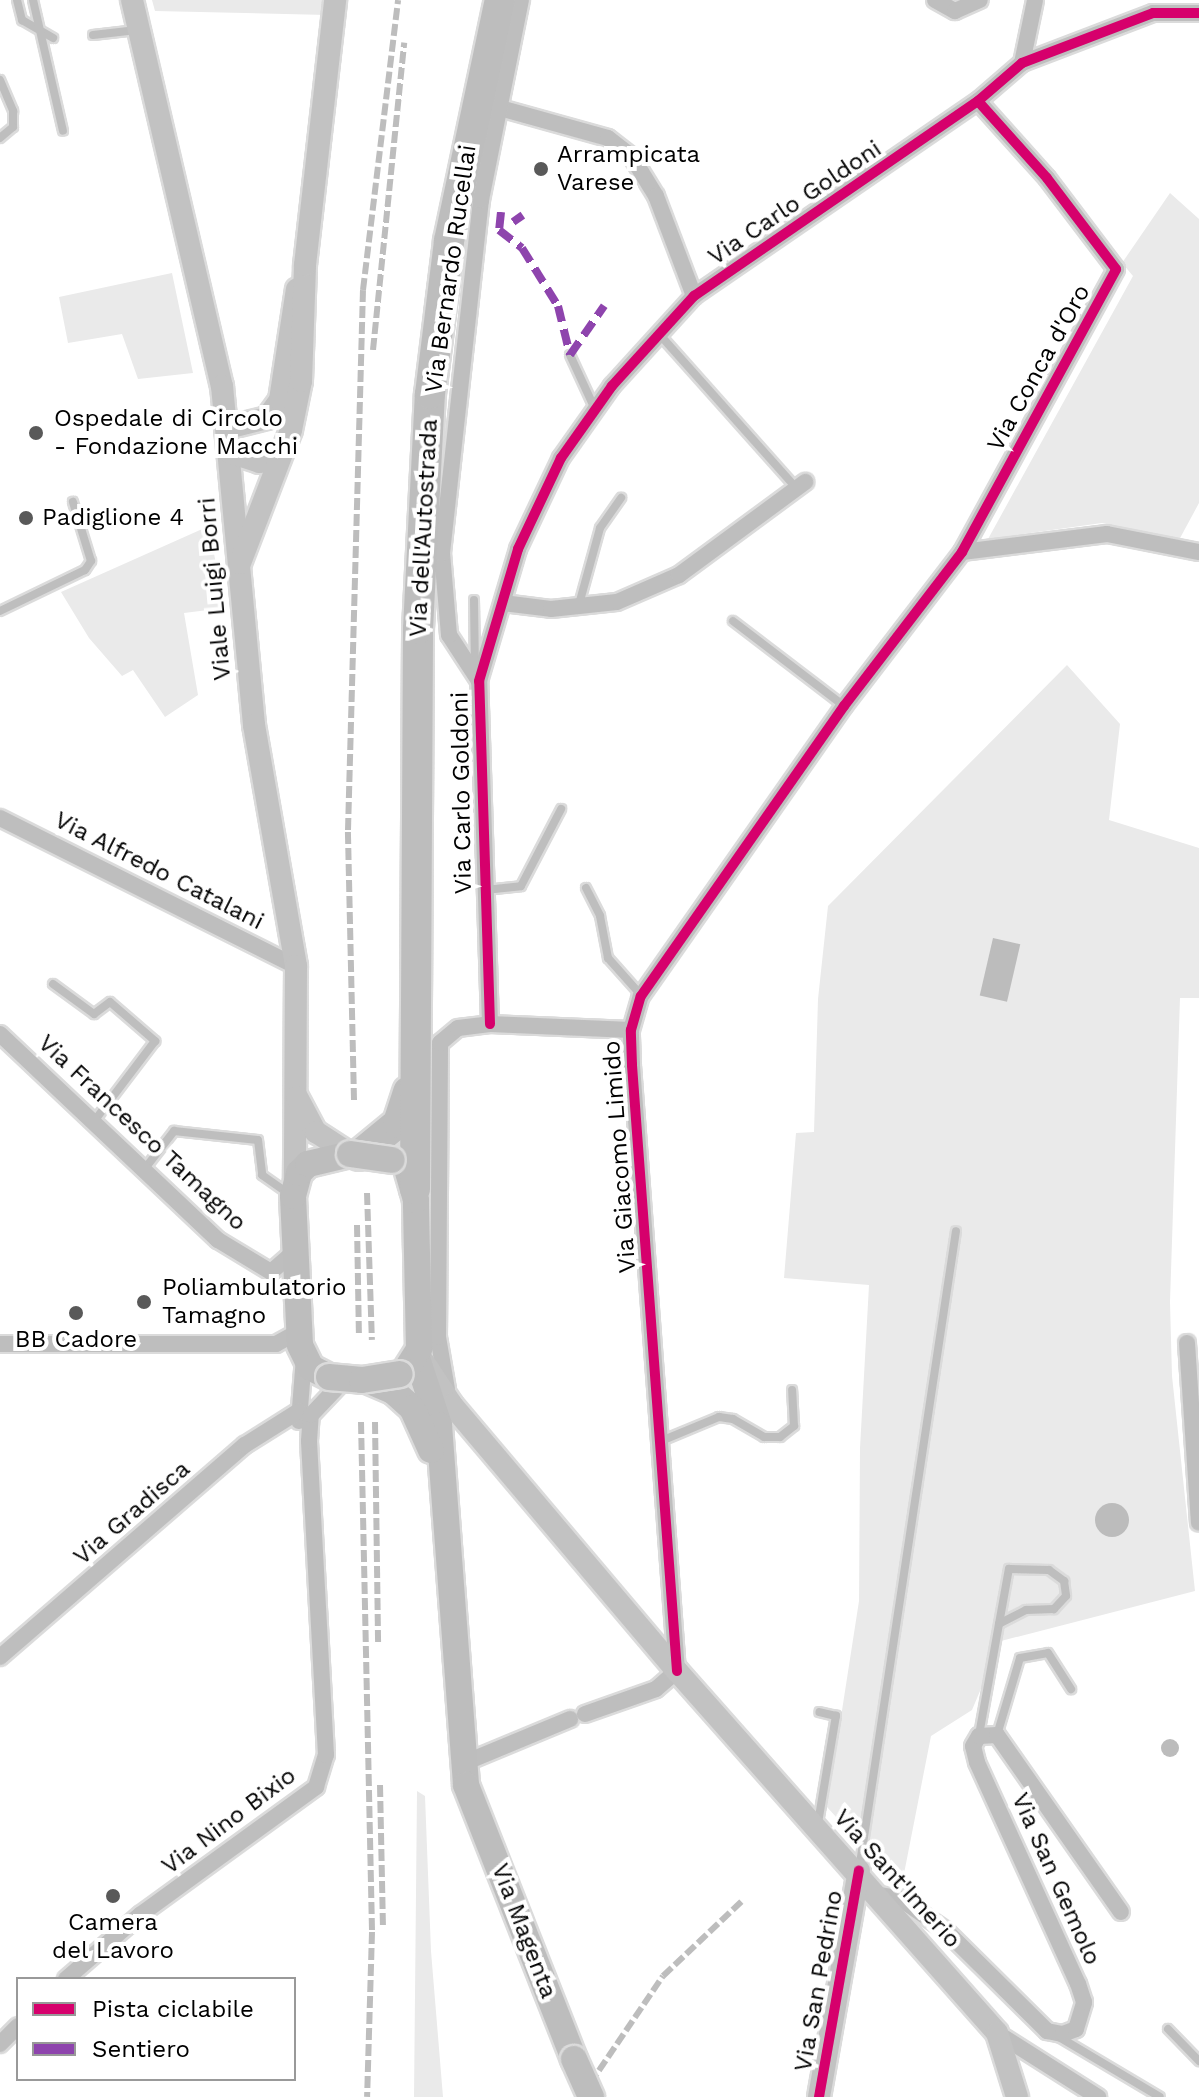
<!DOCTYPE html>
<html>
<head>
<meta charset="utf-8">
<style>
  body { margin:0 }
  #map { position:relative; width:1199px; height:2097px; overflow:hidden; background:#fff; font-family:"Work Sans",sans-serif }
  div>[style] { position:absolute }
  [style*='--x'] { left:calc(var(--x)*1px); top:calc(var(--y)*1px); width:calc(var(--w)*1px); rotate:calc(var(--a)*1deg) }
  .green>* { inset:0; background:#eaeaea }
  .water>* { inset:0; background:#bcbcbc; transform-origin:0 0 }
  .round { border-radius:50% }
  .roads { filter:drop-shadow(2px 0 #dbdbdb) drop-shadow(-2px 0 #dbdbdb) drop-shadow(0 2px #dbdbdb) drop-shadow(0 -2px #dbdbdb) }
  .lane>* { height:8px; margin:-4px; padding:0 4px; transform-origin:4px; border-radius:4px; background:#bebebe }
  .street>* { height:16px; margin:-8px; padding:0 8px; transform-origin:8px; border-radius:8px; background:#bebebe }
  .secondary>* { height:22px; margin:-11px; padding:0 11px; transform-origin:11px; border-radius:11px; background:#c2c2c2 }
  .primary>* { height:26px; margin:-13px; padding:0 13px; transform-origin:13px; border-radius:13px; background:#bdbdbd }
  .highway>* { height:30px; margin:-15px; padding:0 15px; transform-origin:15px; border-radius:15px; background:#bdbdbd }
  .rail>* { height:6px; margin-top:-3px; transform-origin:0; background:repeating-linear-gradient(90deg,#bdbdbd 0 12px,transparent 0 16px) }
  .bridges { filter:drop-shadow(2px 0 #dbdbdb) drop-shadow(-2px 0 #dbdbdb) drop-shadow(0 2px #dbdbdb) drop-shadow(0 -2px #dbdbdb) }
  .primary-bridge>* { height:26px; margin:-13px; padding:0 13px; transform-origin:13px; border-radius:13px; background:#bdbdbd }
  .quiet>* { height:8px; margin-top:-4px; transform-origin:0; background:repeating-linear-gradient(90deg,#8e44ad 0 16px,transparent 0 24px) }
  .cycleway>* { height:10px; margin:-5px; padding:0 5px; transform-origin:5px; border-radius:5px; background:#d6006c }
  .dots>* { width:22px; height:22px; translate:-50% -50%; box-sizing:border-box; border:4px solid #fff; border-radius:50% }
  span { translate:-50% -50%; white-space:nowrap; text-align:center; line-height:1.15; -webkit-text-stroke:8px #fff; paint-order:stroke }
  .poi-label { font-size:24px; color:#000 }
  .left { translate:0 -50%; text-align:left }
  .street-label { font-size:24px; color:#000 }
  .legend { position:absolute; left:16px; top:1977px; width:280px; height:104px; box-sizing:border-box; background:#fff; border:2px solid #999; margin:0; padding:10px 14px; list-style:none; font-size:24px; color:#000 }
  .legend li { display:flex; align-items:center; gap:16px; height:40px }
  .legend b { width:40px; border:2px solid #999 }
</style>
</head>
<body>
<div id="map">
  <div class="green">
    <i style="clip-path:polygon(152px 0,328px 0,327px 15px,155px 11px)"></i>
    <i style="clip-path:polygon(1170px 193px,1199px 219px,1199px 503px,1179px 540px,1102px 523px,988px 539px,1133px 276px,1122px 263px)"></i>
    <i style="clip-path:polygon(172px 273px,193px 373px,138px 379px,122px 334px,68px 343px,59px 297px)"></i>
    <i style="clip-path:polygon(209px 526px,224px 608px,184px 613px,198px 695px,165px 717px,133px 670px,122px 676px,89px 638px,61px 592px)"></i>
    <i style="clip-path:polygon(1067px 665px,1120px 724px,1109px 820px,1199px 848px,1199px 998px,1180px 998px,1170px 1302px,1172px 1376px,1195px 1591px,1001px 1641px,972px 1710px,931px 1736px,901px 1889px,827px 1807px,859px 1601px,860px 1448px,869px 1285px,784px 1278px,796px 1133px,814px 1132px,818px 999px,828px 906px)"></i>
    <i style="clip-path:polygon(417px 1791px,425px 1796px,431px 1951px,443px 2097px,414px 2097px)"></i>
  </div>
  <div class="water">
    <i style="left:993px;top:938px;width:28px;height:59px;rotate:13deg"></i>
    <i class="round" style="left:1095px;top:1503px;width:34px;height:34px"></i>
    <i class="round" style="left:1161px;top:1739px;width:18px;height:18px"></i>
  </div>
  <div class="roads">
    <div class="lane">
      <i style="--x:17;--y:0;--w:21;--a:76"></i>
      <i style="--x:22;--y:20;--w:36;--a:30"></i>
      <i style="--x:33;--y:0;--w:134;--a:77.1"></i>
      <i style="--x:93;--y:35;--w:44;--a:-6.5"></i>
      <i style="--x:0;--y:80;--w:34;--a:67"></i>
      <i style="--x:13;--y:111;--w:16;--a:90"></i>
      <i style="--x:13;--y:127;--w:17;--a:140"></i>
      <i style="--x:660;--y:335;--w:206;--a:48.3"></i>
      <i style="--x:570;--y:355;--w:60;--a:65.2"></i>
      <i style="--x:474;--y:600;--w:70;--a:89.2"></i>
      <i style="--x:578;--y:608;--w:83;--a:-74.6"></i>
      <i style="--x:600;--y:528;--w:37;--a:-55"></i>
      <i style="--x:0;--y:611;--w:94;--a:-25.8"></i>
      <i style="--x:85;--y:570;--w:11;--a:-56"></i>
      <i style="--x:91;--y:561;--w:62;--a:-107"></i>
      <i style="--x:733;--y:621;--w:140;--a:37.4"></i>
      <i style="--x:586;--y:888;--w:31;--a:63"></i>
      <i style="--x:600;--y:916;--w:43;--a:79.2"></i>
      <i style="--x:608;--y:958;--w:50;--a:48.3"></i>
      <i style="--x:485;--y:890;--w:36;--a:-6"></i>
      <i style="--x:521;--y:886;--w:87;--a:-62.5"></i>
      <i style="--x:53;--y:984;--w:51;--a:36.2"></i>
      <i style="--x:94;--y:1014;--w:20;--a:-37"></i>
      <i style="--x:110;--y:1002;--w:60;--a:40.9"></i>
      <i style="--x:155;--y:1041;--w:104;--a:127.2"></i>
      <i style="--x:143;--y:1171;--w:51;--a:-52.2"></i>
      <i style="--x:174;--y:1131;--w:84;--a:6.1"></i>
      <i style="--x:258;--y:1140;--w:35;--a:83"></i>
      <i style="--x:262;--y:1175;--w:33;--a:35"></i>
      <i style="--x:661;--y:1441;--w:63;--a:-22.5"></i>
      <i style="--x:719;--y:1417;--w:14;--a:8"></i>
      <i style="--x:733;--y:1419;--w:36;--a:30"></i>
      <i style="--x:764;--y:1437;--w:16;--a:0"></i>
      <i style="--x:780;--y:1437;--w:18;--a:-38"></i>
      <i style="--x:794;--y:1426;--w:36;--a:-93"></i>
      <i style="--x:979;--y:1735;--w:169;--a:-79.8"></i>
      <i style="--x:1009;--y:1569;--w:40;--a:1.4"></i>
      <i style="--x:1049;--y:1570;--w:19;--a:36"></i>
      <i style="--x:1064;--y:1581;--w:15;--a:82"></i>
      <i style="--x:1066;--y:1596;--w:18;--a:133"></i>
      <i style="--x:1054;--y:1609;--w:28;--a:178"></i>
      <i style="--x:1026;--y:1610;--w:30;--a:153"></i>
      <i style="--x:997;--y:1735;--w:80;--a:-73.4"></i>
      <i style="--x:1020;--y:1658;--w:28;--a:-10"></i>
      <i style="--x:1048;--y:1653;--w:43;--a:57.4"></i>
      <i style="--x:818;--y:1823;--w:109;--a:-80.5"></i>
      <i style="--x:836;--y:1716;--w:17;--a:-167"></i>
      <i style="--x:859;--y:1870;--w:646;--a:-81.37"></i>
      <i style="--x:1168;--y:2029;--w:45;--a:45.9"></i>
      <i style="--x:1059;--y:2037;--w:117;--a:30.7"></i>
    </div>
    <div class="street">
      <i style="--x:935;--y:0;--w:23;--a:29"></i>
      <i style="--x:955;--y:11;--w:27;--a:-24"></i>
      <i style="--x:1022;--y:63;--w:64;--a:-78.3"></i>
      <i style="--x:500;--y:108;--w:112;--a:15.5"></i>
      <i style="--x:608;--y:138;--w:31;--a:38"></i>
      <i style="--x:632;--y:157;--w:46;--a:58.4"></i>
      <i style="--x:656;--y:196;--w:107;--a:69.2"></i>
      <i style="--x:962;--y:552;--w:146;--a:-7.1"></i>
      <i style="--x:1107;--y:534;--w:94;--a:11.1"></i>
      <i style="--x:503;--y:603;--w:48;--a:7.1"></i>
      <i style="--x:551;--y:609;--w:66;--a:-6.1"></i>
      <i style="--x:617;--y:602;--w:68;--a:-23.5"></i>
      <i style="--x:679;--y:575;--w:157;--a:-36.4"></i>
      <i style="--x:479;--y:681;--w:55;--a:-123.1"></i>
      <i style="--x:449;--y:635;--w:82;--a:-94.9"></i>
      <i style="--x:442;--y:553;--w:355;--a:-83.7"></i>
      <i style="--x:481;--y:200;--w:204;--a:-78.7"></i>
      <i style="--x:0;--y:818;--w:331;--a:26.6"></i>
      <i style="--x:490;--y:1024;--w:343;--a:-91.8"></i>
      <i style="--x:479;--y:681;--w:138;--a:-73.5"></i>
      <i style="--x:518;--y:549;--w:101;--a:-64.7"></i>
      <i style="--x:561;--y:458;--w:88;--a:-54.7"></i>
      <i style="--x:612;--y:386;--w:122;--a:-47.7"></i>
      <i style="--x:694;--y:296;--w:345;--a:-34.5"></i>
      <i style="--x:978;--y:101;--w:58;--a:-40.8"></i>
      <i style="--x:1022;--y:63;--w:140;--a:-20.9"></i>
      <i style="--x:1153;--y:13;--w:46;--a:0"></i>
      <i style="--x:0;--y:1034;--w:300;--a:43.4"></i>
      <i style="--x:218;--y:1240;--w:62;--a:31.1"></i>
      <i style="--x:271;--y:1272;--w:28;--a:-41"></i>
      <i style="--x:1187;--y:1343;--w:180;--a:86.2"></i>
      <i style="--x:0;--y:1344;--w:276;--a:0"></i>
      <i style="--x:276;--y:1344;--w:25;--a:-29"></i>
      <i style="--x:447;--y:1389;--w:53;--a:-99.8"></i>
      <i style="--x:438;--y:1337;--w:294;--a:-89.6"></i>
      <i style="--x:440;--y:1043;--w:23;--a:-40"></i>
      <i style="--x:458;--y:1028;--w:32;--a:-7"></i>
      <i style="--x:490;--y:1024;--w:141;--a:2.4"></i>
      <i style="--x:299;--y:1421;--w:63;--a:-85.5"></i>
      <i style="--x:0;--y:1657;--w:324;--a:-40.9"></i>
      <i style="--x:245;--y:1445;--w:64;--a:-32.2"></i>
      <i style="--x:585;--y:1714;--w:75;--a:-19.4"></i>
      <i style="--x:656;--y:1689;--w:28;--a:-41"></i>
      <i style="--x:677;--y:1671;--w:608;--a:-94.25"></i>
      <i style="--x:632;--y:1065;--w:35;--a:-92"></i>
      <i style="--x:631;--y:1030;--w:35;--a:-74"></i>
      <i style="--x:641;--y:996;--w:354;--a:-55"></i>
      <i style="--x:844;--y:706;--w:194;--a:-52.5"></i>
      <i style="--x:962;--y:552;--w:322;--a:-61.4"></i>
      <i style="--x:1116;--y:269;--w:114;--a:-127.2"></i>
      <i style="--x:1047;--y:178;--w:103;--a:-131.9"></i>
      <i style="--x:464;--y:1763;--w:115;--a:-22.5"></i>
      <i style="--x:879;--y:1895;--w:20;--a:9"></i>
      <i style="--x:899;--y:1898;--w:56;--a:34.8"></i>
      <i style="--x:945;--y:1930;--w:144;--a:44.7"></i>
      <i style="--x:1047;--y:2031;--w:16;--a:11"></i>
      <i style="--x:1063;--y:2034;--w:14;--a:-21"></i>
      <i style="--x:1076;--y:2029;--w:28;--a:-73"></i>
      <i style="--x:1084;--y:2002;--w:19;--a:-108"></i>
      <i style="--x:1078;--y:1984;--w:244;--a:-114.5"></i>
      <i style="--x:977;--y:1762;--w:16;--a:-104"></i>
      <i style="--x:973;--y:1746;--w:12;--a:-59"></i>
      <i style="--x:979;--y:1736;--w:18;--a:-3"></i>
      <i style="--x:997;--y:1735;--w:216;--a:55"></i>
      <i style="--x:66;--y:1979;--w:98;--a:-40.9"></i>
      <i style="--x:140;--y:1915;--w:218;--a:-36"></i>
      <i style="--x:316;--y:1787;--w:34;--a:-73"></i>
      <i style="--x:326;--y:1755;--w:314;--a:-93.1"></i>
      <i style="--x:309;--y:1441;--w:26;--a:-86"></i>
      <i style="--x:311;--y:1415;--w:50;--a:-46.6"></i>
      <i style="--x:997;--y:2033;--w:120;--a:32.4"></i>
      <i style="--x:0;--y:2044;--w:25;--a:-45"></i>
    </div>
    <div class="secondary">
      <i style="--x:132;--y:0;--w:396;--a:76.9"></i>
      <i style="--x:222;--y:386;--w:341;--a:84.6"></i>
      <i style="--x:254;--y:725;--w:245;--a:80.1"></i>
      <i style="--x:296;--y:966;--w:218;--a:90.3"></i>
      <i style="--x:227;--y:428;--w:41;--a:-14"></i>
      <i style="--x:267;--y:418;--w:22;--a:-54"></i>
      <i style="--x:280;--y:400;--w:112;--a:-81.3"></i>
      <i style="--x:229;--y:452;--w:32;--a:18"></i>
      <i style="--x:259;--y:462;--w:26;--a:-25"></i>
      <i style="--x:240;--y:563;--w:142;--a:-69"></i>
      <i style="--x:291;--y:430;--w:50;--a:-78.5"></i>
      <i style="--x:301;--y:381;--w:116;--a:-88"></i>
      <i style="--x:305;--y:265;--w:267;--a:-83.5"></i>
      <i style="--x:297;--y:1097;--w:40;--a:62"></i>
      <i style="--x:316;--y:1132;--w:40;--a:32.9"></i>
      <i style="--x:423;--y:1361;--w:53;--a:56.6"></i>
      <i style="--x:452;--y:1405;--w:348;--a:49.8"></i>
      <i style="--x:677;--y:1671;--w:483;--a:48.5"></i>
      <i style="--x:997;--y:2033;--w:67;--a:72.6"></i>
      <i style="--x:819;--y:2097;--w:230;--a:-80"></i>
    </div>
    <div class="primary">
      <i style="--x:417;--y:1358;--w:71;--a:71.8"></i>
      <i style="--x:439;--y:1425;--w:361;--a:85.7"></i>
      <i style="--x:466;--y:1785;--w:295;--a:68.5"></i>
      <i style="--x:406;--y:1370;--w:25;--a:-58"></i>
      <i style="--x:419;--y:1349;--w:149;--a:-91.2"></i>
      <i style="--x:416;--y:1200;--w:29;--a:-106"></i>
      <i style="--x:329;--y:1377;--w:20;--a:-153"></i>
      <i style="--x:311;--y:1368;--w:25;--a:-116"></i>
      <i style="--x:300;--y:1345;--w:149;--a:-92.7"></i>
      <i style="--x:293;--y:1196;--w:24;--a:-75"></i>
      <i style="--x:299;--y:1173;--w:13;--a:-45"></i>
      <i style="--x:308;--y:1164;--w:43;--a:-13.4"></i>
      <i style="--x:367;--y:1380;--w:28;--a:23"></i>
      <i style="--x:393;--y:1391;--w:25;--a:42"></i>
      <i style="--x:412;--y:1408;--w:46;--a:65.7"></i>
    </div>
    <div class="highway">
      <i style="--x:359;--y:1155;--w:50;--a:-39.4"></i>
      <i style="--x:398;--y:1123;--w:33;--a:-72"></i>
      <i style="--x:415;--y:1189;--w:560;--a:-89.69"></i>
      <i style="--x:418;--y:629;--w:235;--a:-87.1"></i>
      <i style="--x:430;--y:394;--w:154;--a:-82.9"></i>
      <i style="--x:449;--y:241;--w:246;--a:-78.1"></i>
    </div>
  </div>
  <div class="rail">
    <i style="--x:373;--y:350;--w:309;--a:-84.2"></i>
    <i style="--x:354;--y:1100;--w:270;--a:-91.3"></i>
    <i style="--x:348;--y:830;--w:540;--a:-88.41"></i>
    <i style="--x:363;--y:290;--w:292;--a:-83.1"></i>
    <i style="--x:367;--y:1193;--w:147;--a:88.1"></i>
    <i style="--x:357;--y:1225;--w:112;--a:89"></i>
    <i style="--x:361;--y:1422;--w:510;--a:88.76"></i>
    <i style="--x:372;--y:1932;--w:165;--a:91.7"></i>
    <i style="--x:375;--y:1422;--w:223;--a:89.2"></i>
    <i style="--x:380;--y:1785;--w:140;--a:88.8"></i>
    <i style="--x:581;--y:2097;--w:146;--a:-55.9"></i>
    <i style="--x:663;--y:1976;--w:110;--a:-43.5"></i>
  </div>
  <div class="bridges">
    <div class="primary-bridge">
      <i style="--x:350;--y:1154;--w:42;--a:8.1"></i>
      <i style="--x:329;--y:1377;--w:33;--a:5"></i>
      <i style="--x:362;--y:1380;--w:38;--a:-9"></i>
      <i style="--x:574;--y:2059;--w:42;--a:65.9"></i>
    </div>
  </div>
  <div class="quiet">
    <i style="--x:501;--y:212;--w:18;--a:96"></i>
    <i style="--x:499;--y:230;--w:29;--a:38"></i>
    <i style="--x:522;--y:248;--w:68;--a:58.2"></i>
    <i style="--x:558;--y:306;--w:50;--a:76.2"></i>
    <i style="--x:513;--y:222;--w:12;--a:-35"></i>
    <i style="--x:570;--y:355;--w:60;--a:-55.2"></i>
  </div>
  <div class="cycleway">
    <i style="--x:490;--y:1024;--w:343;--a:-91.8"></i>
    <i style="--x:479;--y:681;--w:138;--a:-73.5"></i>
    <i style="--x:518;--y:549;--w:101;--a:-64.7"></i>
    <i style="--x:561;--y:458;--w:88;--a:-54.7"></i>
    <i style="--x:612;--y:386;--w:122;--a:-47.7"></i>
    <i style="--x:694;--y:296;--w:345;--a:-34.5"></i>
    <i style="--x:978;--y:101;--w:58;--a:-40.8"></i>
    <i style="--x:1022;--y:63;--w:140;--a:-20.9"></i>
    <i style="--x:1153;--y:13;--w:46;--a:0"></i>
    <i style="--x:677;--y:1671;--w:608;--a:-94.25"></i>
    <i style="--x:632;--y:1065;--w:35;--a:-92"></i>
    <i style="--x:631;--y:1030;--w:35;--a:-74"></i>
    <i style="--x:641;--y:996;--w:354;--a:-55"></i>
    <i style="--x:844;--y:706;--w:194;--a:-52.5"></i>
    <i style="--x:962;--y:552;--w:322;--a:-61.4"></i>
    <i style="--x:1116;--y:269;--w:114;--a:-127.2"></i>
    <i style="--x:1047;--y:178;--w:103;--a:-131.9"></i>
    <i style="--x:819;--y:2097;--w:230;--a:-80"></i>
  </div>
  <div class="dots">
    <i style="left:541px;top:169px;background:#595959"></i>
    <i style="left:36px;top:433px;background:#595959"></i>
    <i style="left:26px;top:518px;background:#595959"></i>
    <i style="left:144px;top:1302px;background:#595959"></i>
    <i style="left:76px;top:1313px;background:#595959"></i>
    <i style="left:113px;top:1896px;background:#595959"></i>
  </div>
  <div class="poi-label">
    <span class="left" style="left:557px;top:169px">Arrampicata<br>Varese</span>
    <span class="left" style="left:54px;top:433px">Ospedale di Circolo<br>- Fondazione Macchi</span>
    <span class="left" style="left:42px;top:518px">Padiglione 4</span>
    <span class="left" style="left:162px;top:1302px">Poliambulatorio<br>Tamagno</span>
    <span style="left:76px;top:1340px">BB Cadore</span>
    <span style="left:113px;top:1937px">Camera<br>del Lavoro</span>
  </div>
  <div class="street-label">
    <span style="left:795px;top:203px;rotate:-34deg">Via Carlo Goldoni</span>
    <span style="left:451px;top:269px;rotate:-82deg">Via Bernardo Rucellai</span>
    <span style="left:1039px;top:368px;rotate:-61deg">Via Conca d'Oro</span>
    <span style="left:424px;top:528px;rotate:-87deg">Via dell'Autostrada</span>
    <span style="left:215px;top:589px;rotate:-95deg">Viale Luigi Borri</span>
    <span style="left:462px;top:793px;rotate:-91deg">Via Carlo Goldoni</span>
    <span style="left:159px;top:871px;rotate:27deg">Via Alfredo Catalani</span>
    <span style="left:142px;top:1133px;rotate:43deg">Via Francesco Tamagno</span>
    <span style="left:620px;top:1157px;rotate:-94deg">Via Giacomo Limido</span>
    <span style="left:132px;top:1513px;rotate:-41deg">Via Gradisca</span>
    <span style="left:229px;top:1821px;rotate:-37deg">Via Nino Bixio</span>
    <span style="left:897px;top:1879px;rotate:48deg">Via Sant'Imerio</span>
    <span style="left:1056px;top:1879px;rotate:66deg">Via San Gemolo</span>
    <span style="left:524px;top:1931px;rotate:69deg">Via Magenta</span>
    <span style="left:819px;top:1981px;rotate:-80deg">Via San Pedrino</span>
  </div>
  <ul class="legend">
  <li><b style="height:10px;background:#d6006c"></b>Pista ciclabile</li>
  <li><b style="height:10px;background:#8e44ad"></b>Sentiero</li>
  </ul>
</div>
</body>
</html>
